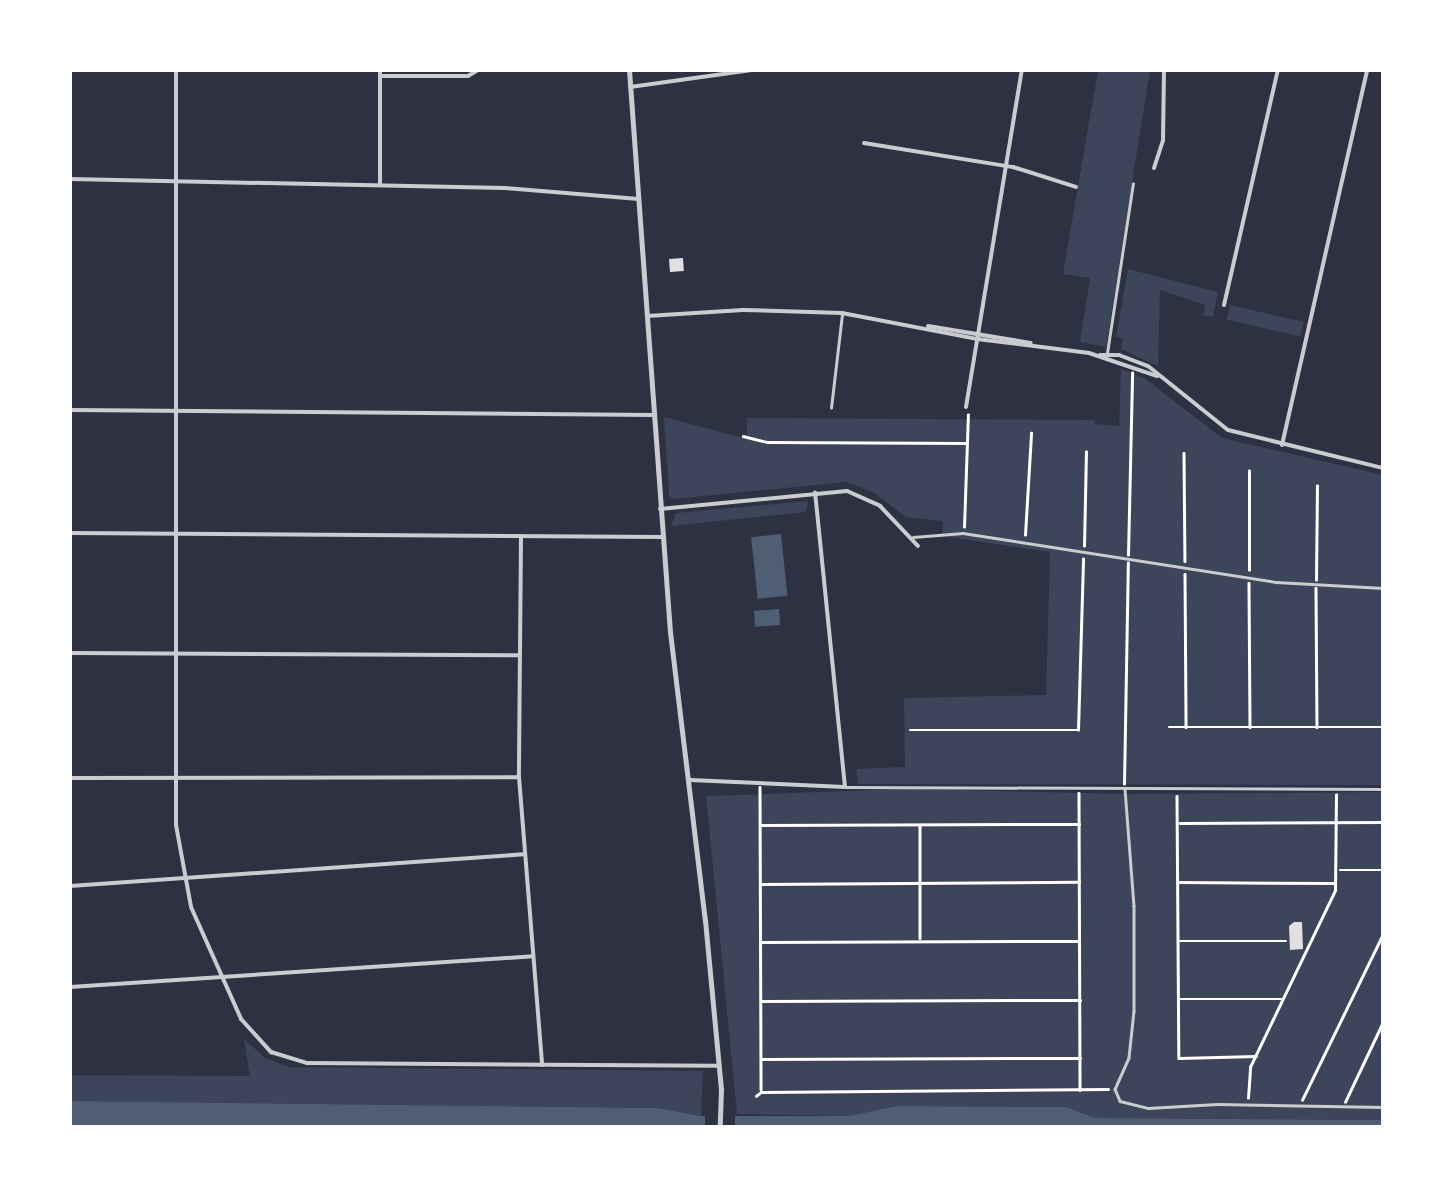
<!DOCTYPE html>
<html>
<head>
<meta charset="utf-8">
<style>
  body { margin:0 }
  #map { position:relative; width:1453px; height:1197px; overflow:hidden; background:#2d3142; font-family:"Fira Sans",sans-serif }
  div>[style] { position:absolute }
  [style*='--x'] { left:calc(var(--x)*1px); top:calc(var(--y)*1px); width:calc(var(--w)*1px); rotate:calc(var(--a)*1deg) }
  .green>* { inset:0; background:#3c4559; transform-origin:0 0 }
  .water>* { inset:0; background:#4f5d75; transform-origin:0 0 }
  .pier>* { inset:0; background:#2d3142; transform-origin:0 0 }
  .building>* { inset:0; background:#e0e0e3; transform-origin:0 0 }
  .path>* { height:2.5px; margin:-1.25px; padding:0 1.25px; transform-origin:1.25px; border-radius:1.25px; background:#fff }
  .service>* { height:2.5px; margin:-1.25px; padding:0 1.25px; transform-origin:1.25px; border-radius:1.25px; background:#caccd0 }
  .minor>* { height:4px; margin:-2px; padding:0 2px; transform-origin:2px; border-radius:2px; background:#caccd0 }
  .tertiary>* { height:5px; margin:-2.5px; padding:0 2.5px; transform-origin:2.5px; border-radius:2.5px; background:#caccd0 }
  span { translate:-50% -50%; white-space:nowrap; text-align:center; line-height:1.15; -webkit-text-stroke:10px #fff; paint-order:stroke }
  .frame { position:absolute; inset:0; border:72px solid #fff; pointer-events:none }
</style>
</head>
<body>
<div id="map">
  <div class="green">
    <i style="clip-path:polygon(1098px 70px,1150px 70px,1106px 347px,1080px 342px,1090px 278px,1063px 274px)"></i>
    <i style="clip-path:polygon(1128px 269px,1218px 292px,1213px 317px,1203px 315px,1205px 305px,1160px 290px,1158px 366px,1121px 349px,1123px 339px,1116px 337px)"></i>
    <i style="left:1230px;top:305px;width:76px;height:15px;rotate:13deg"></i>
    <i style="clip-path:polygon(1121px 369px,1144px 378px,1222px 438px,1383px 475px,1383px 785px,858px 784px,856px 769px,905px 767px,904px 698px,1046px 695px,1050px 552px,942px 536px,943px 521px,906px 517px,873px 492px,846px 482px,673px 499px,669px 496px,664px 417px,747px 439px,747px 418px,1094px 420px,1095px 424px,1119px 426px)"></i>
    <i style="clip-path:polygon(808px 501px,806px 512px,671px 526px,676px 513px)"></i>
    <i style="clip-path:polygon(905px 789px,1126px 794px,1383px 792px,1383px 1120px,1095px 1118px,1066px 1107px,896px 1106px,849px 1116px,737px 1114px,706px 796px)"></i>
    <i style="clip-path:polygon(244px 1039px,265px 1058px,289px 1067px,703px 1071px,701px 1116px,658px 1108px,70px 1101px,70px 1075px,250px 1076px)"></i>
  </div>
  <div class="water">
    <i style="left:781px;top:534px;width:62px;height:30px;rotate:84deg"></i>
    <i style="left:779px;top:609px;width:16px;height:25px;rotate:86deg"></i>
    <i style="clip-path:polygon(70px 1101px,658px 1108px,701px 1116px,849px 1116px,896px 1106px,1066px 1107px,1095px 1118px,1383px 1120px,1383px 1127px,70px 1127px)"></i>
  </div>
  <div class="pier">
    <i style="left:735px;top:1110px;width:17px;height:30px;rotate:90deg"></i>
  </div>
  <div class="building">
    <i style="left:683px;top:258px;width:13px;height:14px;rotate:86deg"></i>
    <i style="clip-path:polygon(1294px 922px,1302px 922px,1303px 949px,1290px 950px,1289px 926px)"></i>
  </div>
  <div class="path">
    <i style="--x:743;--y:436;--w:25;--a:14"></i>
    <i style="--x:767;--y:442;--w:199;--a:0.3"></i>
    <i style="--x:1184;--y:453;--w:108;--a:89.5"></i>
    <i style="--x:1383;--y:498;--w:23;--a:90"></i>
    <i style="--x:964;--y:527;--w:112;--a:-88"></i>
    <i style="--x:1025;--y:535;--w:102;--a:-86.6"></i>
    <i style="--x:1084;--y:546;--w:94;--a:-88.8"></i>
    <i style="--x:1128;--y:555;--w:182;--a:-88.7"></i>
    <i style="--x:1249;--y:570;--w:99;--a:-90"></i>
    <i style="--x:1185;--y:574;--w:153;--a:89.6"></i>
    <i style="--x:1316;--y:580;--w:94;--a:-89.4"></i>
    <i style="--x:1249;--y:583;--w:144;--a:89.6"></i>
    <i style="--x:1316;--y:588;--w:139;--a:89.6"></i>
    <i style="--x:1169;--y:727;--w:214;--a:0"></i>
    <i style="--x:910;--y:730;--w:168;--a:0"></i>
    <i style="--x:1078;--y:730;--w:171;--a:-88.3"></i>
    <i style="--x:1124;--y:784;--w:221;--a:-89"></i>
    <i style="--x:760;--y:787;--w:302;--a:89.8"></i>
    <i style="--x:1079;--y:793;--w:297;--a:89.8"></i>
    <i style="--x:1177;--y:796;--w:262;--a:89.6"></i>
    <i style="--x:1179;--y:1058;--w:77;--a:-1.5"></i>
    <i style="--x:1180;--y:823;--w:203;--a:-0.3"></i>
    <i style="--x:760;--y:825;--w:319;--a:-0.2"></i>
    <i style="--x:920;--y:826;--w:112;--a:90"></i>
    <i style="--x:1340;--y:870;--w:43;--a:0"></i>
    <i style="--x:1178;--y:882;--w:157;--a:0.4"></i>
    <i style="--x:761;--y:884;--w:318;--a:-0.4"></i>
    <i style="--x:1179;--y:941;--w:107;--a:0"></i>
    <i style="--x:761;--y:942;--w:318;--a:-0.2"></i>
    <i style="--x:1179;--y:999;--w:102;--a:0"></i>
    <i style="--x:761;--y:1001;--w:319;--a:-0.2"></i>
    <i style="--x:761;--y:1059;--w:319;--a:-0.2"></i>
    <i style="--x:756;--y:1096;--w:6;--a:-39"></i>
    <i style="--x:761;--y:1092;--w:347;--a:-0.5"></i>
    <i style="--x:1248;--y:1098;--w:31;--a:-86"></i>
    <i style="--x:1250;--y:1067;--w:196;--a:-64.3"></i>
    <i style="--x:1335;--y:890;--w:95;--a:-89.4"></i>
    <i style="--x:1302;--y:1100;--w:185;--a:-64"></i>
    <i style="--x:1345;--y:1102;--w:89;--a:-64.6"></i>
  </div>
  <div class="service">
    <i style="--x:1107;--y:353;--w:171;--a:-81.3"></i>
    <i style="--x:831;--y:408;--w:94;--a:-83.3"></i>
    <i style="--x:913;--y:537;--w:50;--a:-4.6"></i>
    <i style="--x:963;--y:533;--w:317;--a:8.9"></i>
    <i style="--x:1276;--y:582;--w:107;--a:3.2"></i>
    <i style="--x:846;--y:787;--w:537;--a:0.21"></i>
    <i style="--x:1125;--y:789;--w:117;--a:85.6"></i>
    <i style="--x:1134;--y:906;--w:105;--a:90"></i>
    <i style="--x:1134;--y:1011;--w:47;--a:96.1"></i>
    <i style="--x:1129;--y:1058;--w:34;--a:114"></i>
    <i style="--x:1115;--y:1089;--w:13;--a:67"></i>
    <i style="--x:1120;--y:1101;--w:29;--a:14"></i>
    <i style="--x:1148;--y:1108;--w:69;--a:-3.3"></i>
    <i style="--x:1217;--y:1104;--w:166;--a:1"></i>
  </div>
  <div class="minor">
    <i style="--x:176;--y:70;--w:755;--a:90"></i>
    <i style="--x:176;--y:825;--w:83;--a:79.6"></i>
    <i style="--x:191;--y:907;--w:123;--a:65.9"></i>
    <i style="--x:241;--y:1019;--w:45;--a:47.7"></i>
    <i style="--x:271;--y:1052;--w:38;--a:17"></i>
    <i style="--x:307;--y:1063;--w:410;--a:0.4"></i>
    <i style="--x:380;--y:76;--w:88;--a:0"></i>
    <i style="--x:468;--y:76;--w:12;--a:-31"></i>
    <i style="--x:630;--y:87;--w:123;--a:-7.9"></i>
    <i style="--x:864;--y:143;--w:151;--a:9.2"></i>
    <i style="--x:1013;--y:167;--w:66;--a:17.6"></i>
    <i style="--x:1154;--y:168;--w:28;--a:-72"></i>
    <i style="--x:1163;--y:141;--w:71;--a:-89.2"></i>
    <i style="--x:70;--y:179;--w:435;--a:1.2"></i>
    <i style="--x:505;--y:188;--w:134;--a:4.7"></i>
    <i style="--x:380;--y:184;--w:114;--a:-90"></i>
    <i style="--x:1224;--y:305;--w:241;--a:-77.1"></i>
    <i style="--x:647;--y:316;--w:96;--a:-3.6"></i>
    <i style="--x:743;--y:310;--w:99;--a:1.7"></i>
    <i style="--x:842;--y:313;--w:137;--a:10.9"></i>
    <i style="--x:977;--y:339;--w:113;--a:7.1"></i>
    <i style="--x:1089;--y:353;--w:72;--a:18.7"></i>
    <i style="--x:928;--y:326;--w:104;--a:9.4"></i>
    <i style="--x:1100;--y:355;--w:19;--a:0"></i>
    <i style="--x:1119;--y:355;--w:31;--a:21"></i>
    <i style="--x:1148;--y:366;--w:102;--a:38.7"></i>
    <i style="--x:1228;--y:430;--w:160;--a:13.8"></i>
    <i style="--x:966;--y:407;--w:342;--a:-80.6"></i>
    <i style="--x:70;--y:410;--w:583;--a:0.49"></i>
    <i style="--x:1282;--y:445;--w:385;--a:-77.2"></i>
    <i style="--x:660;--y:509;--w:188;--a:-5.5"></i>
    <i style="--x:847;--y:491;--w:36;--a:24"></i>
    <i style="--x:880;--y:506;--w:55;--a:46.5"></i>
    <i style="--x:70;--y:533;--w:592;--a:0.39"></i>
    <i style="--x:521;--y:536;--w:241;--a:90.5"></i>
    <i style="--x:519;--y:777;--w:289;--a:85.4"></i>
    <i style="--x:70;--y:653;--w:450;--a:0.3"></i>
    <i style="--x:70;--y:778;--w:449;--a:-0.1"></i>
    <i style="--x:690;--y:780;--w:155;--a:2.6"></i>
    <i style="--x:845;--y:787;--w:296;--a:-95.8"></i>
    <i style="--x:70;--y:886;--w:454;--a:-4"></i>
    <i style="--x:70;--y:987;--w:464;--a:-3.8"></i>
  </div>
  <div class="tertiary">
    <i style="--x:629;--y:70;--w:563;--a:85.83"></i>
    <i style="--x:670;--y:632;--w:290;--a:83.1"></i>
    <i style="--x:705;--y:920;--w:170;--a:84.6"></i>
    <i style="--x:721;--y:1089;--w:38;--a:92"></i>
  </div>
  <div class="frame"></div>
</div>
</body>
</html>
